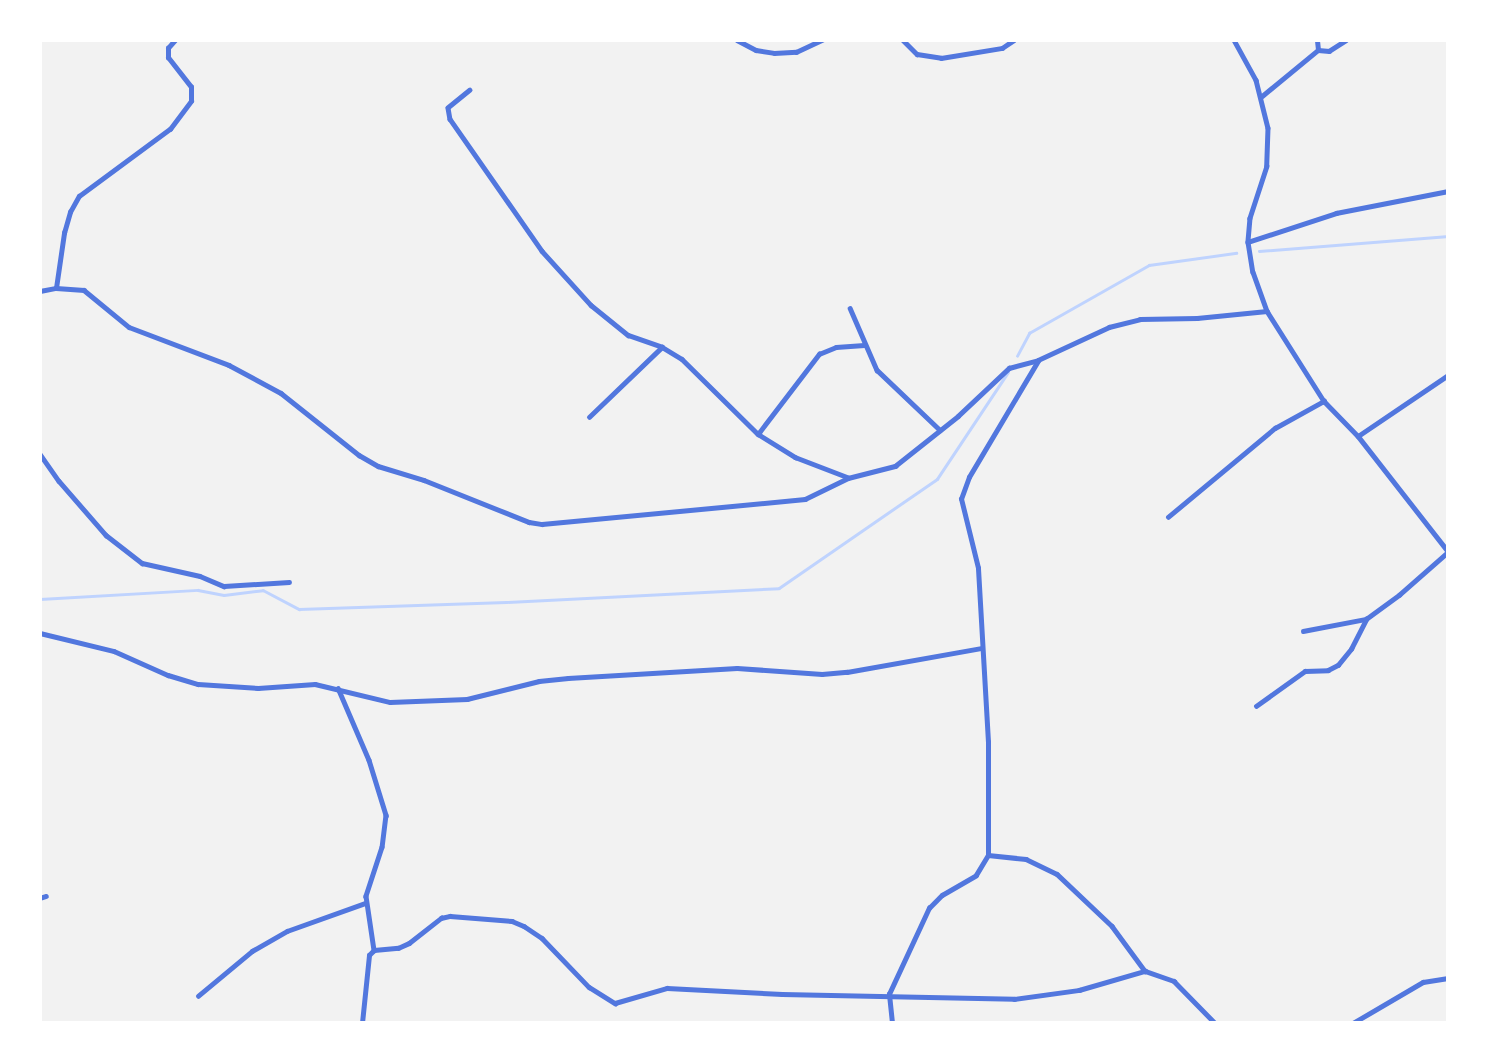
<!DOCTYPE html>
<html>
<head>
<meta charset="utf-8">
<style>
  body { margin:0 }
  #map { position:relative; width:1488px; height:1063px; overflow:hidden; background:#f2f2f2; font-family:Jost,sans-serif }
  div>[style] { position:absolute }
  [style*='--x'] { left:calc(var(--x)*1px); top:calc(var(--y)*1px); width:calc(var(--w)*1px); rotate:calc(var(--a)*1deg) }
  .stream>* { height:2.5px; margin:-1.25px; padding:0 1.25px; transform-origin:1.25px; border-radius:1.25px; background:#bfd3fe }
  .minor>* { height:4.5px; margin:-2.25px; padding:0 2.25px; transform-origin:2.25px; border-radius:2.25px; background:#5277de }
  span { translate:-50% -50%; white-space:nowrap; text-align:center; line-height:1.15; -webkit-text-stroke:5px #fff; paint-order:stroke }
  .frame { position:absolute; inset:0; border:42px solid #fff; pointer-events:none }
</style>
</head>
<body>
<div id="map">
  <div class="stream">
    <i style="--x:1259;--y:251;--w:190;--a:-4.5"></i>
    <i style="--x:1017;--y:356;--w:26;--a:-62"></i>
    <i style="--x:1029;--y:333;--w:138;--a:-29.5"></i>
    <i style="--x:1149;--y:265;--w:88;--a:-7.9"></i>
    <i style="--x:40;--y:599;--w:158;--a:-3.3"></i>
    <i style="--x:198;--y:590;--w:26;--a:11"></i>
    <i style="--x:224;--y:595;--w:39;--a:-7"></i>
    <i style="--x:263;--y:590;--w:41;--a:27.8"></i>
    <i style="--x:299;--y:609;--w:207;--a:-1.9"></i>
    <i style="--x:506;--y:602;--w:273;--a:-2.9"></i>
    <i style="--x:779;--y:588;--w:192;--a:-34.6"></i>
    <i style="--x:937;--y:479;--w:128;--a:-56.4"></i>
  </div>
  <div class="minor">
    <i style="--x:737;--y:40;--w:21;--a:28"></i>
    <i style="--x:756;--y:50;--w:18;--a:9"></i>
    <i style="--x:774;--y:53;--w:22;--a:-3"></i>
    <i style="--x:796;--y:52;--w:29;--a:-25"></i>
    <i style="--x:903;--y:40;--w:20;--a:45"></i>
    <i style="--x:917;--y:54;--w:24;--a:9"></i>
    <i style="--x:941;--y:58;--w:62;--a:-9.3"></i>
    <i style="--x:1002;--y:48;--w:14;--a:-34"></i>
    <i style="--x:1234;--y:40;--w:46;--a:61.2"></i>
    <i style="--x:1256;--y:80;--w:49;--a:76"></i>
    <i style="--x:1268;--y:128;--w:38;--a:92"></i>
    <i style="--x:1267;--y:166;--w:55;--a:108.1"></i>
    <i style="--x:1250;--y:218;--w:24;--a:95"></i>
    <i style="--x:1248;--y:242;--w:30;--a:81"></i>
    <i style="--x:1253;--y:272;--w:41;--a:70.3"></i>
    <i style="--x:1267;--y:311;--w:107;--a:57.7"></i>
    <i style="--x:1324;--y:401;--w:49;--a:45.8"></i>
    <i style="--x:1358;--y:436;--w:146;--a:52"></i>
    <i style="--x:1318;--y:50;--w:11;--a:5"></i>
    <i style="--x:1329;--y:51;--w:20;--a:-33"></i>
    <i style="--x:470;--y:90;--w:28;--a:141"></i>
    <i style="--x:448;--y:108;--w:11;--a:80"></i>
    <i style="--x:450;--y:119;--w:161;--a:55.1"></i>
    <i style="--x:542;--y:251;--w:73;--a:47.8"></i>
    <i style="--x:591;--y:305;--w:48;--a:39"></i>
    <i style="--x:628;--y:335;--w:36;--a:19"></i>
    <i style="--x:662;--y:347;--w:23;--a:31"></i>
    <i style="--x:682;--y:359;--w:107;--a:44.6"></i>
    <i style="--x:758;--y:434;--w:44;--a:31.9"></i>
    <i style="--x:795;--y:457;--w:56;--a:21"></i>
    <i style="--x:1262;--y:96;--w:72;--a:-39.4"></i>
    <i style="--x:1318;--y:50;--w:10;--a:-96"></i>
    <i style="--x:1248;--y:242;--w:93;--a:-18.2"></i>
    <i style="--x:1336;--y:213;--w:114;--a:-11.1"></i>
    <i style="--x:56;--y:288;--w:56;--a:-81.7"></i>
    <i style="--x:64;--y:233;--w:22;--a:-74"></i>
    <i style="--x:70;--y:212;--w:18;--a:-61"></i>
    <i style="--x:79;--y:196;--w:113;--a:-36.4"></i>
    <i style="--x:170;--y:129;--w:35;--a:-53"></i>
    <i style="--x:191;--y:101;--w:14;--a:-90"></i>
    <i style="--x:191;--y:87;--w:37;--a:-128"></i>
    <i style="--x:168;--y:58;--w:10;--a:-90"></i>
    <i style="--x:168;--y:48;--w:11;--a:-49"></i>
    <i style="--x:40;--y:291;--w:16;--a:-11"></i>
    <i style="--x:56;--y:288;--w:28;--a:4"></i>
    <i style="--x:84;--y:290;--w:58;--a:39.4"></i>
    <i style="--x:129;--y:327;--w:107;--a:20.8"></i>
    <i style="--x:229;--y:365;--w:59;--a:28.3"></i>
    <i style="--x:281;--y:393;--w:100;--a:38.5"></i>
    <i style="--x:359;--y:455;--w:22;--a:30"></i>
    <i style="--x:378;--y:466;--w:48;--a:16.9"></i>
    <i style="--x:424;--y:480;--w:113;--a:21.8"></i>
    <i style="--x:529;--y:522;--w:13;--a:9"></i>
    <i style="--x:542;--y:524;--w:264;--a:-5.4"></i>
    <i style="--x:805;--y:499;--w:48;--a:-26"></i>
    <i style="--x:848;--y:478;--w:49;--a:-14.3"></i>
    <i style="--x:895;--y:466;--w:80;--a:-38.4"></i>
    <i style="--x:958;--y:416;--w:70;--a:-43.3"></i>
    <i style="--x:1009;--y:368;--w:30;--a:-15"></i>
    <i style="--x:1038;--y:360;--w:78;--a:-24.9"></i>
    <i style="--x:1109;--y:327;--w:32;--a:-14"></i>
    <i style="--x:1140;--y:319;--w:57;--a:-1"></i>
    <i style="--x:1197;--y:318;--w:70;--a:-5.7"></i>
    <i style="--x:850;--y:308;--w:68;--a:66.5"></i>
    <i style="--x:877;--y:370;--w:87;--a:43.6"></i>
    <i style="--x:589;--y:417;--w:101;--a:-43.8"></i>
    <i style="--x:758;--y:434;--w:101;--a:-52.7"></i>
    <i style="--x:819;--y:354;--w:18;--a:-22"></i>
    <i style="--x:836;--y:347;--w:28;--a:-4"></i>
    <i style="--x:1358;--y:436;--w:109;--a:-34.1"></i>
    <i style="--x:40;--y:454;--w:33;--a:55"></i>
    <i style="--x:59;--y:481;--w:72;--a:49"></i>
    <i style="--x:106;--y:535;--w:46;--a:37.9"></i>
    <i style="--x:142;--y:563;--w:59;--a:12.6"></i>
    <i style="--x:200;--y:576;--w:26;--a:23"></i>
    <i style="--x:224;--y:586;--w:65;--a:-3.5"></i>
    <i style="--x:1168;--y:517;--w:139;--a:-39.8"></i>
    <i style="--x:1275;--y:428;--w:56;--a:-28.9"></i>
    <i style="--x:1303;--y:631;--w:64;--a:-10.8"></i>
    <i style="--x:1366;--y:619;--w:41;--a:-36"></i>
    <i style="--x:1399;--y:595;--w:65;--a:-41.3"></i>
    <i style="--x:40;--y:633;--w:76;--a:13.7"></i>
    <i style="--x:114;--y:651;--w:59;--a:24"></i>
    <i style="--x:168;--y:675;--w:31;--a:17"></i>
    <i style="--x:198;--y:684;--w:60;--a:3.8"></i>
    <i style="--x:258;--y:688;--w:57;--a:-4"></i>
    <i style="--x:315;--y:684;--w:77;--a:13.5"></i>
    <i style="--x:390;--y:702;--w:77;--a:-2.2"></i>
    <i style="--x:467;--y:699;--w:74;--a:-14"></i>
    <i style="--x:539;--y:681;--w:29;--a:-6"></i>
    <i style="--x:568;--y:678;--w:169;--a:-3.4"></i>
    <i style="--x:737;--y:668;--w:85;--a:4"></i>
    <i style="--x:822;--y:674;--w:25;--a:-5"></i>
    <i style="--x:847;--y:672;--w:137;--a:-10.1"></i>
    <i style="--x:338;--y:688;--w:78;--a:66.7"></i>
    <i style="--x:369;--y:760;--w:58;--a:72.8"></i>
    <i style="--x:386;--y:815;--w:32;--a:97"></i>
    <i style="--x:382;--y:847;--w:52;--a:108.1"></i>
    <i style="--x:366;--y:896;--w:55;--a:81.6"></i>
    <i style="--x:1256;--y:706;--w:60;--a:-35.5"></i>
    <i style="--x:1305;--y:671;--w:23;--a:-2"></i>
    <i style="--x:1328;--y:670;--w:11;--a:-27"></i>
    <i style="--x:1338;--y:665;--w:21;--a:-51"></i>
    <i style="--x:1351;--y:649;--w:34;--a:-63"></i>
    <i style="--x:988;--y:855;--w:38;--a:6"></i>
    <i style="--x:1026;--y:859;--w:34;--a:26"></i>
    <i style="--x:1057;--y:874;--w:76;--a:43.4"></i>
    <i style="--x:1112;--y:926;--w:56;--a:53.7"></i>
    <i style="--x:40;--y:898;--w:6;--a:-18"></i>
    <i style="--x:198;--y:996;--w:70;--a:-39.8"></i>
    <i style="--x:252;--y:951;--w:40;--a:-29.7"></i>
    <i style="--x:287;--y:931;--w:83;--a:-19.7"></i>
    <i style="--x:362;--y:1023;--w:68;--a:-84.1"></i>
    <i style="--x:369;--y:955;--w:7;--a:-45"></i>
    <i style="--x:374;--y:950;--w:24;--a:-5"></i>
    <i style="--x:398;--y:948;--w:12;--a:-24"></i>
    <i style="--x:409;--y:943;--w:41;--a:-38"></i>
    <i style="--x:441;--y:918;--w:9;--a:-13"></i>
    <i style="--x:450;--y:916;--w:62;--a:4.6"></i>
    <i style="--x:512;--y:921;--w:13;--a:23"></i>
    <i style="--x:524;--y:926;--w:22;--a:34"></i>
    <i style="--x:542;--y:938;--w:68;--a:46.2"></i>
    <i style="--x:589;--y:987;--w:31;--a:32"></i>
    <i style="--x:615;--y:1003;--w:54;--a:-16.1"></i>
    <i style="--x:667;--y:988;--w:115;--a:3"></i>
    <i style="--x:782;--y:994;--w:232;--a:1.2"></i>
    <i style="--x:1014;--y:999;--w:66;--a:-7.9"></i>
    <i style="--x:1079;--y:990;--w:69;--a:-16.1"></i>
    <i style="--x:1145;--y:971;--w:31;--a:19"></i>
    <i style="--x:1174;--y:981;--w:59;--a:45.7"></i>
    <i style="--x:892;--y:1023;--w:29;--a:-96"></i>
    <i style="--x:889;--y:994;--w:95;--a:-65.1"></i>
    <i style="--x:929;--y:908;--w:18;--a:-45"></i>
    <i style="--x:942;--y:895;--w:39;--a:-30"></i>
    <i style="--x:976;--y:875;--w:23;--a:-59"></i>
    <i style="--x:988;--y:855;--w:113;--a:-90"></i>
    <i style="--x:988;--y:742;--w:174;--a:-93.3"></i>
    <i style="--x:978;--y:568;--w:71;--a:-103.8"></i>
    <i style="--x:961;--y:499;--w:23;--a:-70"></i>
    <i style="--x:969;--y:477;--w:135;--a:-59.3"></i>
    <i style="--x:1353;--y:1023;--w:81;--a:-30.4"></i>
    <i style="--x:1423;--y:982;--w:25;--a:-9"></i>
  </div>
  <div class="frame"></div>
</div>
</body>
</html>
